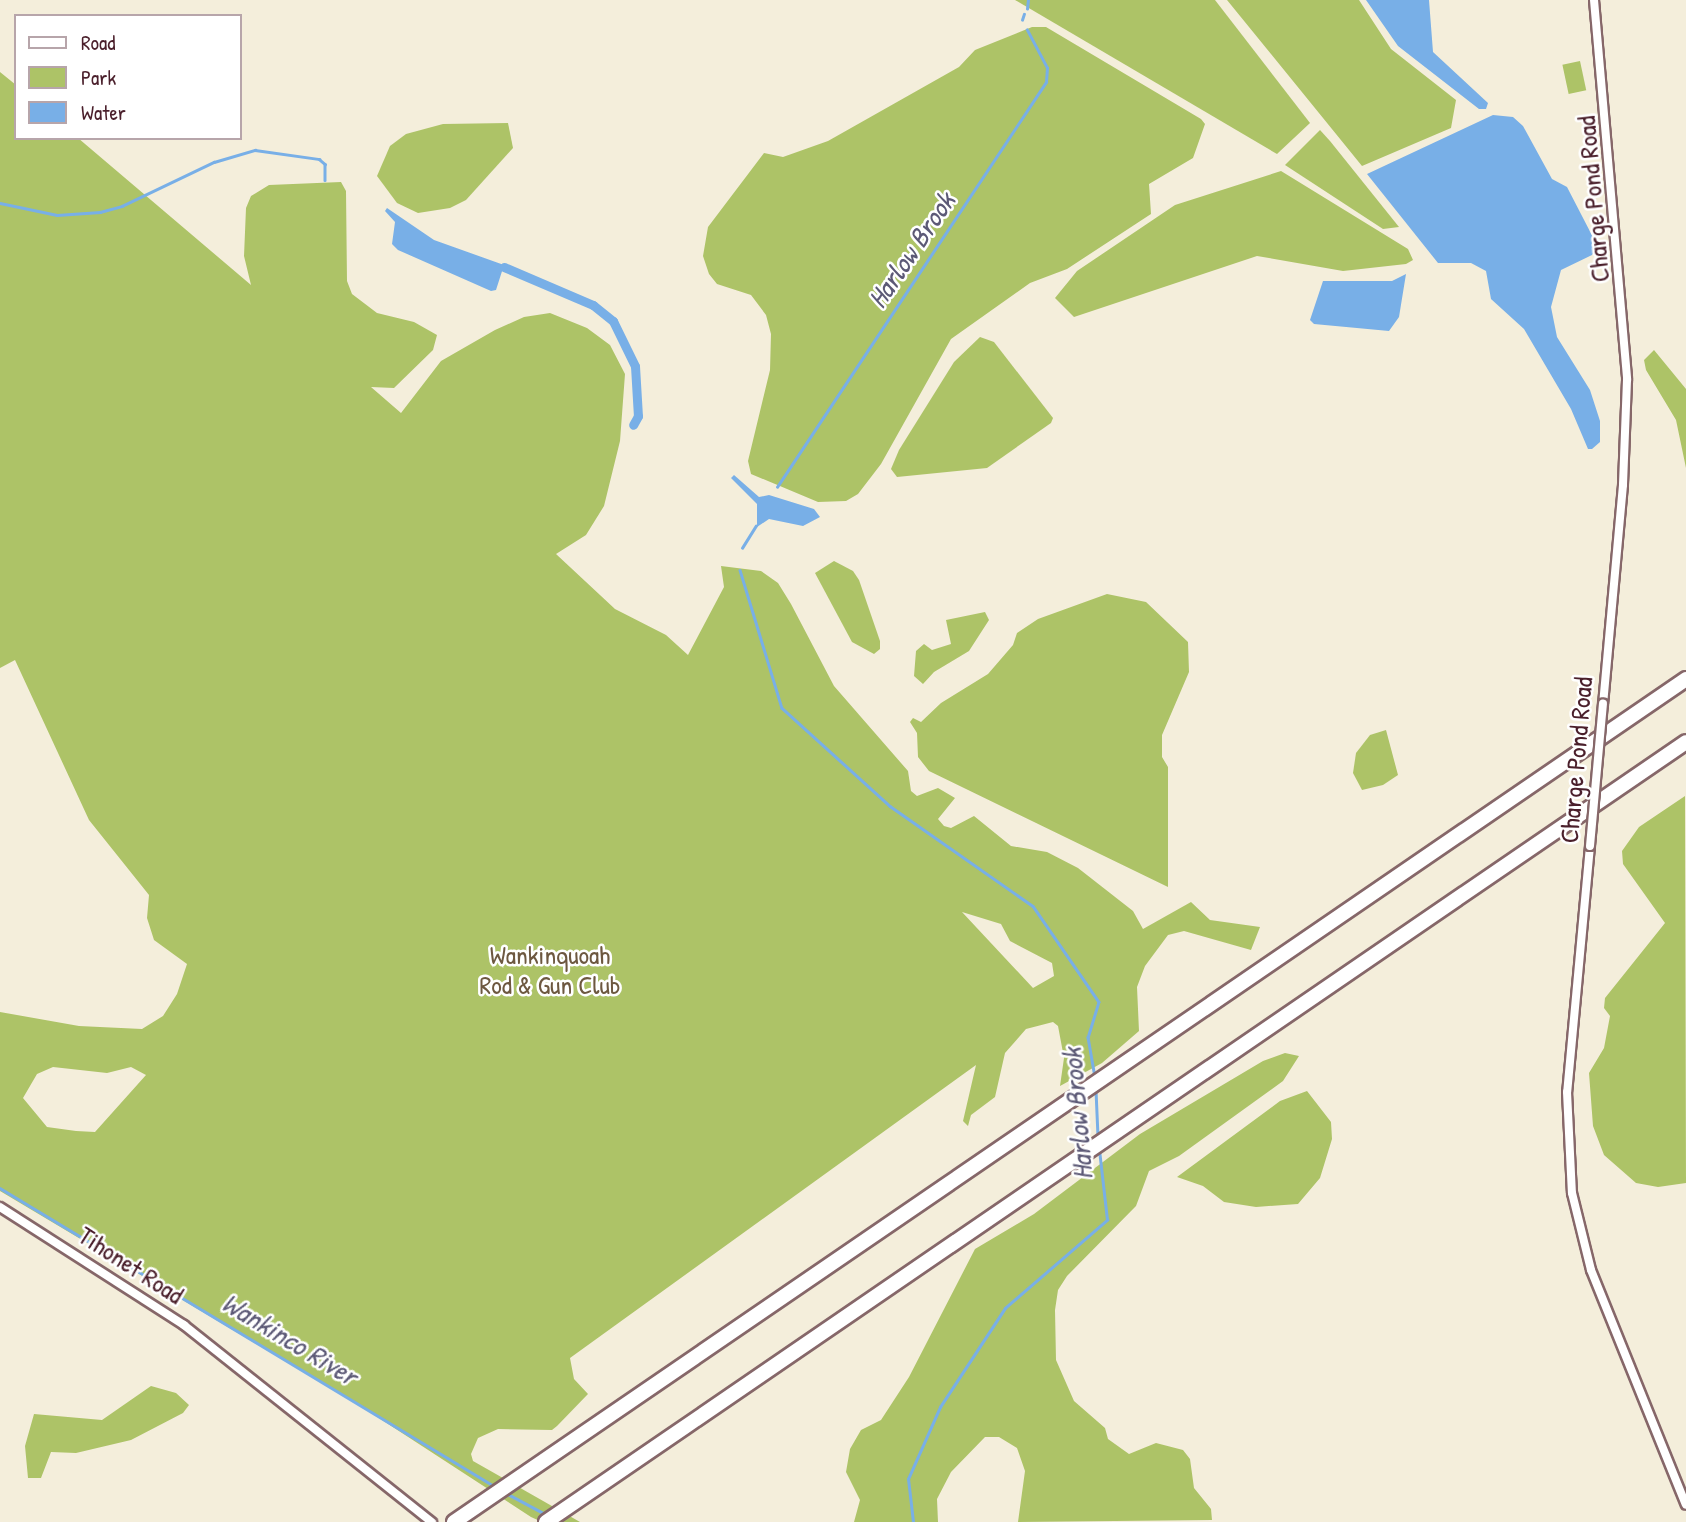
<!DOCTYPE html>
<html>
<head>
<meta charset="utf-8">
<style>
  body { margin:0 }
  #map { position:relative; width:1686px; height:1522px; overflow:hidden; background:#f4eedb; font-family:"Patrick Hand",sans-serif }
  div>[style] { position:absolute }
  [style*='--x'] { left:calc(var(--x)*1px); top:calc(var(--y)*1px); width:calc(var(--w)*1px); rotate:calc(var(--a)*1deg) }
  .green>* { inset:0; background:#adc367; transform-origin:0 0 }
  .water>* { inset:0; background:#78afe7 }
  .stream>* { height:2.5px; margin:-1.25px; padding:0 1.25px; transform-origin:1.25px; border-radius:1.25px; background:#78afe7 }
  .canal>* { height:9px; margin:-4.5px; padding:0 4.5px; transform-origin:4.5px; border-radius:4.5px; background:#78afe7 }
  .roads { filter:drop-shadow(2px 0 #866769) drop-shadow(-2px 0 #866769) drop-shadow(0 2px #866769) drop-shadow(0 -2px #866769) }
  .minor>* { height:8px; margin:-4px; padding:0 4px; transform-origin:4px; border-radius:4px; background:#fff }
  .motorway>* { height:14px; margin:-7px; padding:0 7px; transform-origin:7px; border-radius:7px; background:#fff }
  .bridges { filter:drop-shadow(2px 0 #866769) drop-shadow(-2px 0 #866769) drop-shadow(0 2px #866769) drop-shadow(0 -2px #866769) }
  .minor-bridge>* { height:8px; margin:-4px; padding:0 4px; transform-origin:4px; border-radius:4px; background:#fff }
  span { translate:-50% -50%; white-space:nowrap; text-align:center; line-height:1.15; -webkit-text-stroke:5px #fff; paint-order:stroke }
  .street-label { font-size:26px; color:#4a1f2b }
  .park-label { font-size:26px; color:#6d5840 }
  .water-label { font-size:28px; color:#5c5976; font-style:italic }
  .legend { position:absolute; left:14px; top:14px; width:228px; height:126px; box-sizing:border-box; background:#fff; border:2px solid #b7a5aa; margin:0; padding:9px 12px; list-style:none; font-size:21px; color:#4a1f2b }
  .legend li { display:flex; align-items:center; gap:14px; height:35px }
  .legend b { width:35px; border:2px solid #b7a5aa }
</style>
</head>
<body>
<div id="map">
  <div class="green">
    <i style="clip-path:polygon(1015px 0,1215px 0,1310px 123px,1277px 154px)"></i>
    <i style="clip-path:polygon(1227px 0,1359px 0,1391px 49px,1456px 100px,1451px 128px,1362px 166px)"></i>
    <i style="clip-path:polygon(1032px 27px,1046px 27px,1201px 119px,1205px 124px,1193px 158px,1149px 184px,1151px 214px,1067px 269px,1030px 283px,951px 339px,881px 464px,858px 494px,846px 501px,818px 502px,751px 474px,748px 461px,770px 370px,771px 334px,766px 315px,751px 295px,717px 284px,709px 274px,703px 256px,708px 227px,764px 153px,783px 157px,828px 141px,959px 67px,975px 50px)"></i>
    <i style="left:1580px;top:61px;width:30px;height:18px;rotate:78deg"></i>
    <i style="clip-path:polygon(evenodd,0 72px,16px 85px,16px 138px,78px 138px,251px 285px,244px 256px,246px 208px,251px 196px,269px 185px,341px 182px,346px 191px,347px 281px,352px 294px,377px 313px,414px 322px,437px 335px,433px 350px,394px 388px,371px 387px,401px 413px,441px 361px,495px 330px,524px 317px,550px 313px,587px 328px,610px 345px,625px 374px,620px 441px,604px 506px,586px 535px,556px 554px,615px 609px,666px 635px,688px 655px,724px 587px,721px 566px,761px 571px,778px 583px,791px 604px,834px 686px,908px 771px,911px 791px,917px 796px,938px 788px,955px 798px,938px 819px,944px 826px,951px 828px,974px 816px,1011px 846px,1047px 852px,1078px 868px,1133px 911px,1143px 929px,1191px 902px,1210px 920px,1260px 927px,1251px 950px,1184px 931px,1168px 935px,1145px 966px,1137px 987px,1139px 1031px,1102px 1063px,1060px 1086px,1064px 1058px,1058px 1026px,1053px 1022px,1026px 1029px,1005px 1053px,995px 1097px,971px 1115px,968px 1126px,963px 1121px,976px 1065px,570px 1358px,574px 1379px,588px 1394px,557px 1426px,552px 1430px,498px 1429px,478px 1438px,471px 1454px,473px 1461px,580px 1522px,542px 1522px,531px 1517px,362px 1407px,0 1191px,0 1012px,79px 1026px,142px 1029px,163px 1016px,177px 994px,187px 964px,154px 940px,147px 918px,149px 895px,89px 820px,15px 660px,0 668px,0 72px,962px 912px,1001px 924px,1010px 941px,1052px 963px,1054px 976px,1033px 988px,962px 912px,0 72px,53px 1067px,107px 1073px,131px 1067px,146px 1075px,95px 1132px,76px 1131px,47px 1127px,23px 1098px,37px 1074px,53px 1067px)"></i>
    <i style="clip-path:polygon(508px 123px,513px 148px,466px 200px,450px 208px,418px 213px,397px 203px,377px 176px,390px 146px,406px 134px,443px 124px)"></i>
    <i style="clip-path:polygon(1320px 130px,1330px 141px,1399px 227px,1383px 229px,1285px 165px)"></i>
    <i style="clip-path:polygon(1281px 171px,1408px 249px,1413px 260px,1406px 264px,1343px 271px,1257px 256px,1074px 317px,1055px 298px,1077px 271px,1175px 205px)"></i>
    <i style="clip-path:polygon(980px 337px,994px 342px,1053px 418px,1051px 423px,987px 468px,897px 477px,891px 469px,899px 450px,954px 362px)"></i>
    <i style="clip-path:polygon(1654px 350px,1686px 389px,1686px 468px,1676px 420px,1646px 370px,1644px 360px)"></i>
    <i style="clip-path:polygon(834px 561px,853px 571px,859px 580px,880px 641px,880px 649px,874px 654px,852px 642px,815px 573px)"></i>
    <i style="clip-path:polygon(1107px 594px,1146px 602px,1188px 642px,1189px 672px,1162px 735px,1162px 757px,1168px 767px,1168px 887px,929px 771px,918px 757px,917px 733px,910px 722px,913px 718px,921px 722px,941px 703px,988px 674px,1013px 645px,1017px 633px,1038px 619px)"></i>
    <i style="clip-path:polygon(985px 612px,989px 620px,969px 651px,934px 672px,923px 684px,914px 676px,916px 651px,924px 644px,932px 650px,951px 644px,946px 620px)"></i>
    <i style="clip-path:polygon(1386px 730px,1398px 775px,1383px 785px,1362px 790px,1353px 773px,1356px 753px,1370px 735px)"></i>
    <i style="clip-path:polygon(1685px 796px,1686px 1183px,1658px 1187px,1636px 1183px,1604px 1155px,1593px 1126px,1589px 1073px,1604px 1048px,1610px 1016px,1604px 1008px,1605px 998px,1665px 923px,1623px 864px,1622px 851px,1639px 827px)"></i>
    <i style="clip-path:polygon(1285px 1053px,1299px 1056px,1283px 1081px,1179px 1156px,1149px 1171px,1136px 1206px,1067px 1276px,1058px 1290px,1055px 1310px,1056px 1360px,1074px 1401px,1105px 1428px,1108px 1439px,1129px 1454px,1156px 1443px,1183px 1450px,1190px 1459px,1194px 1488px,1211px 1509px,1212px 1520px,1018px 1522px,1025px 1471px,1017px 1448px,999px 1437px,985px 1437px,951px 1472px,937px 1499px,938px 1522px,854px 1522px,860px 1500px,846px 1472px,850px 1449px,861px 1430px,881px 1420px,909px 1377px,975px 1249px,1034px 1214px,1140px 1134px,1263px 1061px)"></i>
    <i style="clip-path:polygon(1307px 1091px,1331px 1122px,1332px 1139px,1320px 1178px,1298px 1204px,1256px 1207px,1224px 1202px,1203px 1186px,1177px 1177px,1280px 1101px)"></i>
    <i style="clip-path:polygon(151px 1386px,176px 1393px,189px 1405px,183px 1413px,131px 1440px,76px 1453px,51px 1452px,41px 1478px,28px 1478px,25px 1446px,34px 1414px,102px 1420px)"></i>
  </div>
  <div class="water">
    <i style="clip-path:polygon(1366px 0,1429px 0,1433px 52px,1488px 103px,1486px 109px,1479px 109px,1398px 46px)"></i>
    <i style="clip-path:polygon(1493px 115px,1513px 117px,1523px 126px,1552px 179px,1567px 187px,1597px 245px,1592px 255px,1561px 270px,1551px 307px,1557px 337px,1590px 390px,1600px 421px,1600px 442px,1592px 449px,1588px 449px,1571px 409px,1524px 329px,1491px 299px,1486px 271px,1471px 263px,1438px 263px,1367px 174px)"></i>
    <i style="clip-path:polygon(387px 208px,434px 240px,504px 265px,496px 290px,491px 291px,398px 250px,392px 244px,395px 222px,385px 211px)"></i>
    <i style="clip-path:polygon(1406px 274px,1399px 317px,1389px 331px,1314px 324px,1310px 320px,1323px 281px,1392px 281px)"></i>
    <i style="clip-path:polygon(734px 475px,759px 497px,769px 495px,814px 509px,820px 517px,803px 526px,769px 519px,757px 527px,757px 504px,731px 478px)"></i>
  </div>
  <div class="stream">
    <i style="--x:1027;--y:9;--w:9;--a:-84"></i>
    <i style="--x:1022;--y:20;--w:6;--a:-72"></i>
    <i style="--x:0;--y:203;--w:58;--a:11.9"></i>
    <i style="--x:57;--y:215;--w:43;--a:-4"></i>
    <i style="--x:100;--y:212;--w:23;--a:-15"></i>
    <i style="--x:122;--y:206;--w:102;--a:-25.6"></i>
    <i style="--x:214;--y:162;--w:43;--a:-16.3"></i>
    <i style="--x:255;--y:150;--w:65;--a:8"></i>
    <i style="--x:319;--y:159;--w:8;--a:40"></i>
    <i style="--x:325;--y:164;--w:16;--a:90"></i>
    <i style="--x:777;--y:487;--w:486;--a:-56.4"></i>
    <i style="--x:1046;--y:82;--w:14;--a:-86"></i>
    <i style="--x:1047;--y:68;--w:43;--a:-117.8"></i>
    <i style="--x:742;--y:548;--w:26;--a:-58"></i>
    <i style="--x:740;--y:570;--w:144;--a:73.1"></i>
    <i style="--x:782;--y:708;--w:146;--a:42.2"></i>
    <i style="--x:890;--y:806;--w:174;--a:35"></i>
    <i style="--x:1033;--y:906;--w:116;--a:55.5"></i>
    <i style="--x:1099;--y:1002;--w:37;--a:107"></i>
    <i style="--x:1088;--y:1037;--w:41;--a:80.1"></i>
    <i style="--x:1096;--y:1090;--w:46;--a:87.5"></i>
    <i style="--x:0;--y:1188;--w:577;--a:31.1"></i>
    <i style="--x:506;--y:1493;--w:47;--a:28.2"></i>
    <i style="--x:913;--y:1522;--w:43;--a:-96.6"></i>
    <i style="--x:908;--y:1479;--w:79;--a:-66"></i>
    <i style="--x:940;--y:1407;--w:118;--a:-56.7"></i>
    <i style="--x:1005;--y:1308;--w:135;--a:-40.8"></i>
    <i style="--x:1107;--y:1220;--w:70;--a:-96.5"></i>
  </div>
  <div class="canal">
    <i style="--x:504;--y:267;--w:97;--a:23.1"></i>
    <i style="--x:593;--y:305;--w:26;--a:39"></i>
    <i style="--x:613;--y:321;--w:50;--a:63.9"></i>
    <i style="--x:635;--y:366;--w:50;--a:86.6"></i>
    <i style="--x:638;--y:416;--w:10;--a:119"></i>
  </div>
  <div class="roads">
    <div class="minor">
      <i style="--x:1594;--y:0;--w:381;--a:85"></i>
      <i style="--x:1627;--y:380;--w:105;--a:92.2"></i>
      <i style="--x:1623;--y:485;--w:220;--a:95.2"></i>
      <i style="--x:1590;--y:846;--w:247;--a:95.3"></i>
      <i style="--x:1567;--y:1092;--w:101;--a:87.2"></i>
      <i style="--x:1572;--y:1193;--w:79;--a:76.1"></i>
      <i style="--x:1591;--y:1270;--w:253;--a:68"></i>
      <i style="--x:0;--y:1207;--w:219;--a:32.7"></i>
      <i style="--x:184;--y:1325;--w:317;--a:38.5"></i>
    </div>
    <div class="motorway">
      <i style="--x:454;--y:1522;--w:1493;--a:-34.38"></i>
      <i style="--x:546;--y:1522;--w:1381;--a:-34.38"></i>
    </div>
  </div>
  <div class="bridges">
    <div class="minor-bridge">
      <i style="--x:1590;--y:846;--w:143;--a:-84.8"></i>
    </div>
  </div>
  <div class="street-label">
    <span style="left:1593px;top:199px;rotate:-95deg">Charge Pond Road</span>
    <span style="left:1576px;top:760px;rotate:-85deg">Charge Pond Road</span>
    <span style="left:131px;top:1265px;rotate:33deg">Tihonet Road</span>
  </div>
  <div class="park-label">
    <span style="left:550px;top:970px">Wankinquoah<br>Rod &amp; Gun Club</span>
  </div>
  <div class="water-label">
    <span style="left:911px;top:250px;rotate:-56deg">Harlow Brook</span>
    <span style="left:1077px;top:1114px;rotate:-95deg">Harlow Brook</span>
    <span style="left:290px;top:1339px;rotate:31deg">Wankinco River</span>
  </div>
  <ul class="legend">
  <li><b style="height:9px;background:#fff"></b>Road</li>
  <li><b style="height:19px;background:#adc367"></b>Park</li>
  <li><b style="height:19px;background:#78afe7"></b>Water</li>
  </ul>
</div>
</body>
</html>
